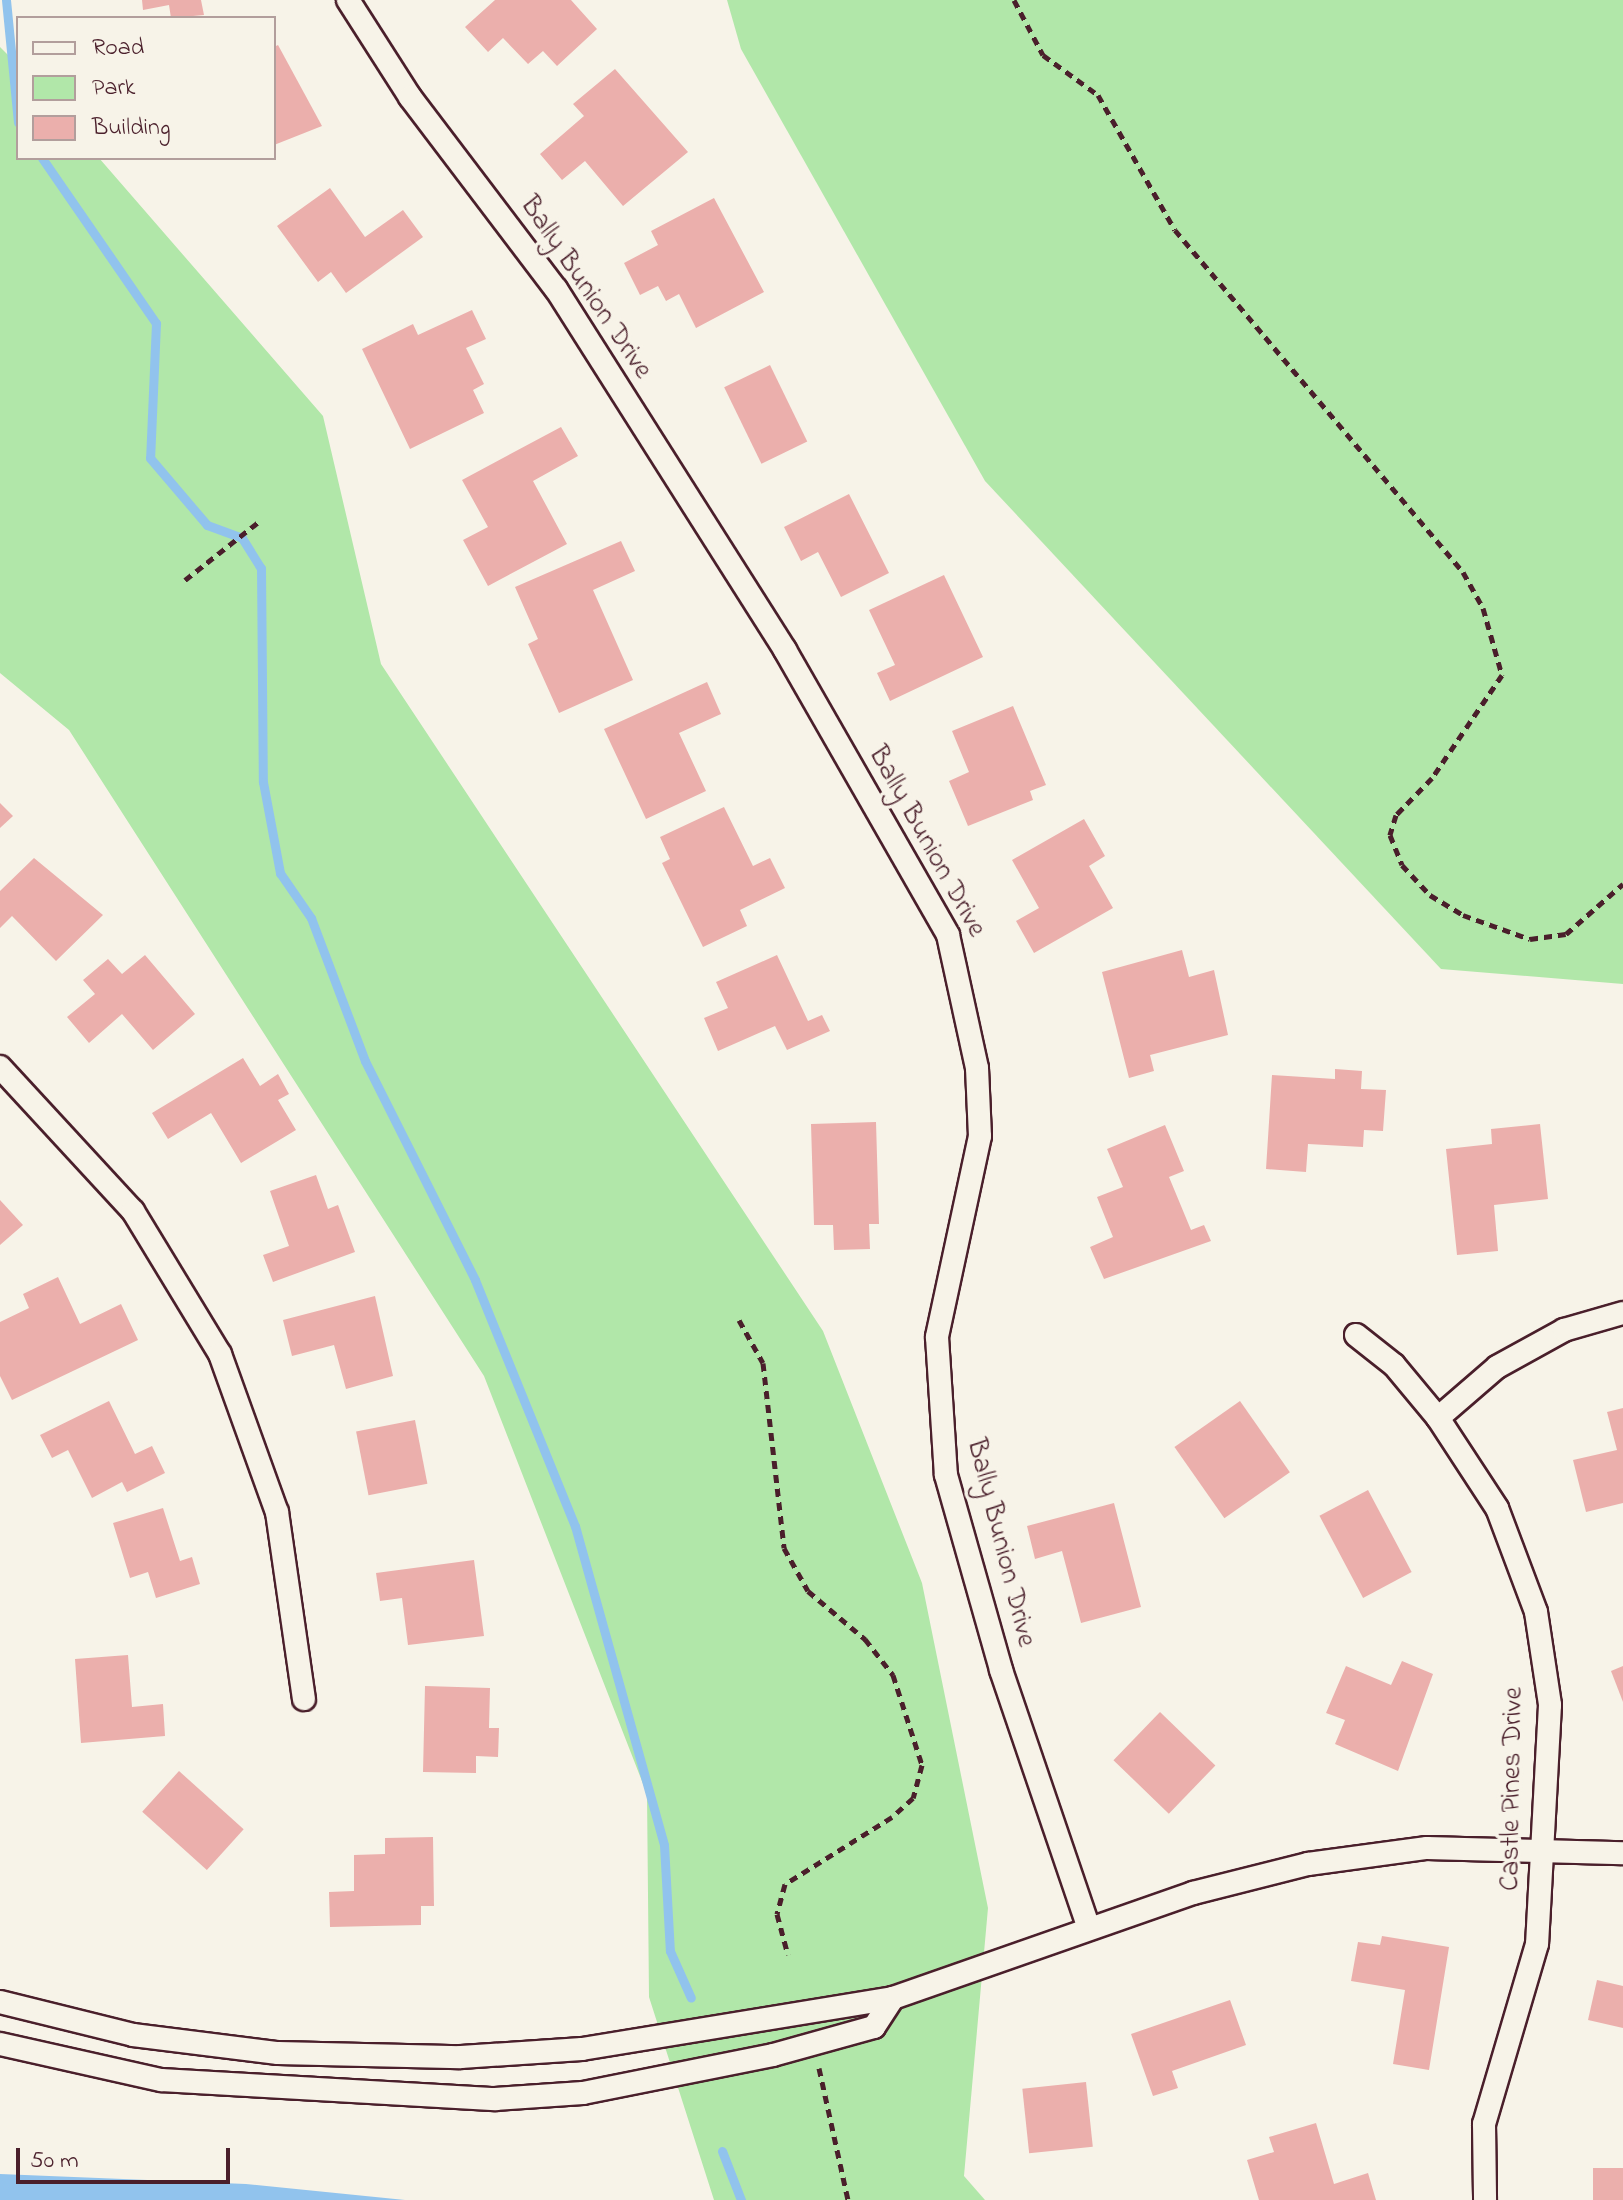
<!DOCTYPE html>
<html>
<head>
<meta charset="utf-8">
<style>
  body { margin:0 }
  #map { position:relative; width:1623px; height:2200px; overflow:hidden; background:#f7f3e8; font-family:"Indie Flower",sans-serif }
  div>[style] { position:absolute }
  [style*='--x'] { left:calc(var(--x)*1px); top:calc(var(--y)*1px); width:calc(var(--w)*1px); rotate:calc(var(--a)*1deg) }
  .green>* { inset:0; background:#b1e7a9 }
  .water>* { inset:0; background:#91c3ed }
  .stream>* { height:9px; margin:-4.5px; padding:0 4.5px; transform-origin:4.5px; border-radius:4.5px; background:#91c3ed }
  .building>* { inset:0; background:#ebafac; transform-origin:0 0 }
  .path>* { height:5px; margin-top:-2.5px; transform-origin:0; background:repeating-linear-gradient(90deg,#4a1f2b 0 8px,transparent 0 14px) }
  .roads { filter:drop-shadow(2px 0 #4a1f2b) drop-shadow(-2px 0 #4a1f2b) drop-shadow(0 2px #4a1f2b) drop-shadow(0 -2px #4a1f2b) }
  .minor>* { height:22px; margin:-11px; padding:0 11px; transform-origin:11px; border-radius:11px; background:#f7f3e8 }
  span { translate:-50% -50%; white-space:nowrap; text-align:center; line-height:1.15; -webkit-text-stroke:7px #f7f3e8; paint-order:stroke }
  .street-label { font-size:28px; color:#4a1f2b }
  .legend { position:absolute; left:16px; top:16px; width:260px; height:144px; box-sizing:border-box; background:#f7f3e8; border:2px solid #b29e9c; margin:0; padding:10px 14px; list-style:none; font-size:24px; color:#4a1f2b }
  .legend li { display:flex; align-items:center; gap:16px; height:40px }
  .legend b { width:40px; border:2px solid #b29e9c }
  .scale { position:absolute; left:16px; top:2148px; width:214px; height:36px; box-sizing:border-box; border:4px solid #4a1f2b; border-top:0; padding-left:10px; font-size:24px; line-height:28px; white-space:nowrap; color:#4a1f2b; -webkit-text-stroke:6px #f7f3e8; paint-order:stroke }
</style>
</head>
<body>
<div id="map">
  <div class="green">
    <i style="clip-path:polygon(727px 0,1623px 0,1623px 984px,1441px 969px,985px 481px,741px 49px)"></i>
    <i style="clip-path:polygon(0 47px,18px 65px,18px 158px,99px 158px,323px 416px,381px 664px,823px 1331px,922px 1583px,988px 1908px,964px 2176px,985px 2200px,714px 2200px,649px 1997px,647px 1794px,484px 1376px,69px 730px,0 673px)"></i>
  </div>
  <div class="water">
    <i style="clip-path:polygon(0 2174px,246px 2184px,405px 2200px,0 2200px)"></i>
  </div>
  <div class="stream">
    <i style="--x:6;--y:0;--w:123;--a:84.4"></i>
    <i style="--x:42;--y:158;--w:201;--a:55.4"></i>
    <i style="--x:156;--y:323;--w:135;--a:92.5"></i>
    <i style="--x:150;--y:458;--w:88;--a:49.6"></i>
    <i style="--x:207;--y:525;--w:37;--a:20"></i>
    <i style="--x:242;--y:538;--w:36;--a:58"></i>
    <i style="--x:261;--y:568;--w:214;--a:89.5"></i>
    <i style="--x:263;--y:782;--w:93;--a:79.4"></i>
    <i style="--x:280;--y:873;--w:55;--a:55.4"></i>
    <i style="--x:311;--y:918;--w:153;--a:69.3"></i>
    <i style="--x:365;--y:1061;--w:245;--a:63.3"></i>
    <i style="--x:475;--y:1280;--w:266;--a:67.9"></i>
    <i style="--x:575;--y:1526;--w:331;--a:74.4"></i>
    <i style="--x:664;--y:1845;--w:106;--a:86.8"></i>
    <i style="--x:670;--y:1951;--w:51;--a:65.9"></i>
    <i style="--x:722;--y:2151;--w:53;--a:68.8"></i>
  </div>
  <div class="building">
    <i style="clip-path:polygon(142px 0,201px 0,204px 15px,171px 18px,169px 5px,143px 10px)"></i>
    <i style="clip-path:polygon(495px 0,571px 0,597px 29px,557px 66px,543px 51px,528px 64px,503px 38px,488px 52px,465px 27px)"></i>
    <i style="clip-path:polygon(278px 45px,322px 126px,274px 145px,274px 47px)"></i>
    <i style="clip-path:polygon(615px 69px,688px 152px,623px 206px,585px 161px,562px 180px,540px 154px,584px 116px,573px 104px)"></i>
    <i style="clip-path:polygon(330px 188px,365px 237px,403px 210px,423px 237px,346px 293px,331px 272px,318px 282px,277px 226px)"></i>
    <i style="clip-path:polygon(714px 198px,764px 292px,696px 328px,679px 294px,666px 301px,658px 286px,640px 295px,624px 263px,658px 245px,651px 231px)"></i>
    <i style="clip-path:polygon(472px 310px,486px 339px,466px 348px,484px 384px,473px 390px,484px 413px,410px 449px,362px 349px,413px 324px,418px 335px)"></i>
    <i style="left:770px;top:365px;width:85px;height:51px;rotate:64deg"></i>
    <i style="clip-path:polygon(561px 427px,578px 456px,533px 481px,567px 544px,488px 586px,463px 540px,488px 527px,462px 480px)"></i>
    <i style="clip-path:polygon(849px 494px,889px 573px,841px 597px,818px 552px,801px 561px,784px 527px)"></i>
    <i style="clip-path:polygon(621px 541px,635px 571px,593px 590px,633px 680px,559px 713px,528px 644px,538px 639px,515px 587px)"></i>
    <i style="clip-path:polygon(944px 575px,983px 657px,890px 701px,877px 673px,895px 665px,869px 610px)"></i>
    <i style="clip-path:polygon(707px 682px,721px 714px,679px 733px,706px 791px,646px 819px,604px 729px)"></i>
    <i style="clip-path:polygon(1013px 706px,1046px 785px,1030px 791px,1033px 800px,968px 826px,949px 781px,969px 772px,952px 731px)"></i>
    <i style="clip-path:polygon(0 803px,13px 816px,0 828px)"></i>
    <i style="clip-path:polygon(724px 807px,753px 866px,770px 858px,785px 888px,740px 910px,747px 926px,703px 947px,662px 863px,670px 859px,660px 837px)"></i>
    <i style="clip-path:polygon(1084px 819px,1105px 856px,1089px 866px,1113px 908px,1034px 953px,1016px 921px,1039px 908px,1012px 860px)"></i>
    <i style="clip-path:polygon(34px 858px,103px 915px,56px 961px,12px 916px,0 928px,0 891px)"></i>
    <i style="clip-path:polygon(1182px 950px,1189px 977px,1214px 970px,1228px 1035px,1150px 1055px,1154px 1071px,1129px 1078px,1102px 972px)"></i>
    <i style="clip-path:polygon(145px 955px,195px 1014px,153px 1050px,122px 1014px,89px 1043px,67px 1017px,95px 994px,83px 980px,108px 959px,122px 974px)"></i>
    <i style="clip-path:polygon(777px 955px,808px 1021px,822px 1015px,830px 1031px,787px 1050px,775px 1026px,718px 1051px,704px 1018px,728px 1008px,716px 982px)"></i>
    <i style="clip-path:polygon(243px 1058px,260px 1086px,278px 1074px,289px 1094px,278px 1100px,296px 1130px,241px 1163px,211px 1113px,168px 1139px,152px 1113px)"></i>
    <i style="clip-path:polygon(1335px 1069px,1362px 1071px,1361px 1089px,1386px 1090px,1383px 1131px,1364px 1130px,1363px 1147px,1308px 1144px,1306px 1172px,1266px 1169px,1272px 1075px,1335px 1079px)"></i>
    <i style="clip-path:polygon(876px 1122px,879px 1224px,869px 1224px,870px 1249px,834px 1250px,833px 1225px,814px 1225px,811px 1124px)"></i>
    <i style="clip-path:polygon(1540px 1124px,1548px 1199px,1494px 1205px,1498px 1251px,1457px 1255px,1446px 1149px,1492px 1144px,1491px 1129px)"></i>
    <i style="clip-path:polygon(1165px 1125px,1184px 1171px,1169px 1177px,1191px 1230px,1204px 1225px,1211px 1241px,1104px 1279px,1090px 1247px,1113px 1237px,1097px 1197px,1123px 1187px,1107px 1149px)"></i>
    <i style="clip-path:polygon(316px 1175px,328px 1209px,338px 1205px,355px 1252px,273px 1282px,263px 1255px,289px 1246px,270px 1191px)"></i>
    <i style="clip-path:polygon(0 1200px,23px 1225px,0 1245px)"></i>
    <i style="clip-path:polygon(58px 1277px,80px 1324px,121px 1304px,138px 1340px,12px 1400px,0 1376px,0 1322px,29px 1308px,23px 1294px)"></i>
    <i style="clip-path:polygon(375px 1296px,393px 1376px,346px 1389px,334px 1345px,292px 1356px,283px 1320px)"></i>
    <i style="clip-path:polygon(109px 1401px,135px 1454px,152px 1446px,165px 1473px,127px 1492px,122px 1482px,92px 1498px,68px 1450px,52px 1458px,40px 1435px)"></i>
    <i style="left:1240px;top:1401px;width:87px;height:80px;rotate:55deg"></i>
    <i style="clip-path:polygon(1623px 1408px,1623px 1503px,1586px 1512px,1573px 1460px,1617px 1450px,1607px 1412px)"></i>
    <i style="left:415px;top:1420px;width:65px;height:60px;rotate:79deg"></i>
    <i style="left:1368px;top:1490px;width:93px;height:55px;rotate:62deg"></i>
    <i style="clip-path:polygon(1114px 1503px,1141px 1607px,1081px 1623px,1062px 1551px,1035px 1559px,1027px 1526px)"></i>
    <i style="clip-path:polygon(163px 1508px,180px 1561px,192px 1557px,200px 1584px,156px 1598px,148px 1572px,130px 1578px,113px 1523px)"></i>
    <i style="clip-path:polygon(474px 1560px,484px 1636px,408px 1645px,402px 1598px,380px 1601px,376px 1573px)"></i>
    <i style="clip-path:polygon(128px 1655px,132px 1707px,163px 1704px,165px 1736px,81px 1743px,75px 1659px)"></i>
    <i style="clip-path:polygon(1402px 1661px,1433px 1674px,1398px 1771px,1335px 1744px,1345px 1720px,1326px 1713px,1346px 1666px,1391px 1685px)"></i>
    <i style="clip-path:polygon(1623px 1666px,1623px 1702px,1611px 1671px)"></i>
    <i style="clip-path:polygon(425px 1686px,490px 1688px,489px 1728px,499px 1728px,498px 1757px,476px 1756px,476px 1773px,423px 1772px)"></i>
    <i style="left:1160px;top:1712px;width:77px;height:67px;rotate:44deg"></i>
    <i style="left:179px;top:1771px;width:87px;height:55px;rotate:42deg"></i>
    <i style="clip-path:polygon(433px 1837px,434px 1906px,421px 1906px,421px 1925px,330px 1927px,329px 1892px,354px 1891px,354px 1855px,385px 1854px,385px 1838px)"></i>
    <i style="clip-path:polygon(1382px 1936px,1449px 1947px,1429px 2070px,1393px 2064px,1405px 1990px,1351px 1981px,1358px 1942px,1380px 1945px)"></i>
    <i style="clip-path:polygon(1597px 1980px,1623px 1986px,1623px 2028px,1588px 2020px)"></i>
    <i style="clip-path:polygon(1230px 2000px,1246px 2045px,1172px 2071px,1178px 2088px,1153px 2096px,1131px 2034px)"></i>
    <i style="left:1086px;top:2082px;width:65px;height:64px;rotate:84deg"></i>
    <i style="clip-path:polygon(1316px 2123px,1334px 2184px,1368px 2173px,1376px 2200px,1259px 2200px,1247px 2160px,1274px 2152px,1269px 2137px)"></i>
    <i style="left:1623px;top:2168px;width:32px;height:30px;rotate:90deg"></i>
  </div>
  <div class="path">
    <i style="--x:1014;--y:0;--w:62;--a:62.2"></i>
    <i style="--x:1043;--y:55;--w:68;--a:36"></i>
    <i style="--x:1098;--y:95;--w:155;--a:60.3"></i>
    <i style="--x:1175;--y:230;--w:447;--a:49.9"></i>
    <i style="--x:1463;--y:572;--w:41;--a:60.9"></i>
    <i style="--x:1483;--y:608;--w:70;--a:74.2"></i>
    <i style="--x:1502;--y:675;--w:125;--a:124.2"></i>
    <i style="--x:1432;--y:778;--w:52;--a:134.2"></i>
    <i style="--x:1396;--y:815;--w:21;--a:107"></i>
    <i style="--x:1390;--y:835;--w:32;--a:68"></i>
    <i style="--x:1402;--y:865;--w:41;--a:47"></i>
    <i style="--x:1430;--y:895;--w:39;--a:31"></i>
    <i style="--x:1463;--y:915;--w:71;--a:19.7"></i>
    <i style="--x:1530;--y:939;--w:36;--a:-8"></i>
    <i style="--x:1566;--y:934;--w:76;--a:-41.3"></i>
    <i style="--x:185;--y:580;--w:97;--a:-38.3"></i>
    <i style="--x:739;--y:1320;--w:49;--a:60.8"></i>
    <i style="--x:763;--y:1363;--w:186;--a:83.5"></i>
    <i style="--x:784;--y:1548;--w:49;--a:60.8"></i>
    <i style="--x:808;--y:1591;--w:75;--a:40.1"></i>
    <i style="--x:865;--y:1639;--w:46;--a:52.1"></i>
    <i style="--x:893;--y:1675;--w:95;--a:72.1"></i>
    <i style="--x:922;--y:1765;--w:34;--a:105"></i>
    <i style="--x:913;--y:1798;--w:28;--a:138"></i>
    <i style="--x:892;--y:1817;--w:126;--a:147.9"></i>
    <i style="--x:785;--y:1884;--w:31;--a:105"></i>
    <i style="--x:777;--y:1914;--w:42;--a:75"></i>
    <i style="--x:819;--y:2068;--w:135;--a:77.6"></i>
  </div>
  <div class="roads">
    <div class="minor">
      <i style="--x:348;--y:0;--w:115;--a:57.4"></i>
      <i style="--x:410;--y:97;--w:241;--a:52.8"></i>
      <i style="--x:556;--y:289;--w:428;--a:57.6"></i>
      <i style="--x:785;--y:650;--w:328;--a:60.2"></i>
      <i style="--x:948;--y:935;--w:136;--a:77.7"></i>
      <i style="--x:977;--y:1068;--w:68;--a:87.5"></i>
      <i style="--x:980;--y:1136;--w:206;--a:102.1"></i>
      <i style="--x:937;--y:1337;--w:138;--a:86.3"></i>
      <i style="--x:946;--y:1475;--w:203;--a:74.2"></i>
      <i style="--x:1001;--y:1670;--w:273;--a:71.2"></i>
      <i style="--x:0;--y:1067;--w:196;--a:47.3"></i>
      <i style="--x:133;--y:1211;--w:167;--a:58.7"></i>
      <i style="--x:220;--y:1354;--w:168;--a:70.2"></i>
      <i style="--x:277;--y:1512;--w:189;--a:81.8"></i>
      <i style="--x:1356;--y:1335;--w:48;--a:38.3"></i>
      <i style="--x:1394;--y:1365;--w:69;--a:50.3"></i>
      <i style="--x:1438;--y:1418;--w:108;--a:56.8"></i>
      <i style="--x:1497;--y:1508;--w:111;--a:69.4"></i>
      <i style="--x:1536;--y:1612;--w:94;--a:81.4"></i>
      <i style="--x:1550;--y:1705;--w:239;--a:93.1"></i>
      <i style="--x:1537;--y:1944;--w:188;--a:106.4"></i>
      <i style="--x:1484;--y:2124;--w:76;--a:89.2"></i>
      <i style="--x:1438;--y:1418;--w:78;--a:-40.8"></i>
      <i style="--x:1497;--y:1367;--w:77;--a:-28.9"></i>
      <i style="--x:1564;--y:1330;--w:61;--a:-16.1"></i>
      <i style="--x:0;--y:2002;--w:137;--a:13.9"></i>
      <i style="--x:133;--y:2035;--w:146;--a:7.1"></i>
      <i style="--x:278;--y:2053;--w:183;--a:1.3"></i>
      <i style="--x:461;--y:2057;--w:121;--a:-3.8"></i>
      <i style="--x:582;--y:2049;--w:315;--a:-9.3"></i>
      <i style="--x:893;--y:1998;--w:318;--a:-19.3"></i>
      <i style="--x:1193;--y:1893;--w:119;--a:-14.2"></i>
      <i style="--x:1308;--y:1864;--w:120;--a:-7.7"></i>
      <i style="--x:1427;--y:1848;--w:196;--a:1.5"></i>
      <i style="--x:0;--y:2044;--w:165;--a:12.6"></i>
      <i style="--x:161;--y:2080;--w:335;--a:3.3"></i>
      <i style="--x:495;--y:2099;--w:88;--a:-3.9"></i>
      <i style="--x:583;--y:2093;--w:194;--a:-11.3"></i>
      <i style="--x:773;--y:2055;--w:105;--a:-15.5"></i>
      <i style="--x:874;--y:2027;--w:35;--a:-57"></i>
    </div>
  </div>
  <div class="street-label">
    <span style="left:585px;top:288px;rotate:56deg">Bally Bunion Drive</span>
    <span style="left:926px;top:842px;rotate:61deg">Bally Bunion Drive</span>
    <span style="left:1000px;top:1543px;rotate:76deg">Bally Bunion Drive</span>
    <span style="left:1513px;top:1789px;rotate:-89deg">Castle Pines Drive</span>
  </div>
  <ul class="legend">
  <li><b style="height:10px;background:#f7f3e8"></b>Road</li>
  <li><b style="height:22px;background:#b1e7a9"></b>Park</li>
  <li><b style="height:22px;background:#ebafac"></b>Building</li>
  </ul>
  <div class="scale">50 m</div>
</div>
</body>
</html>
